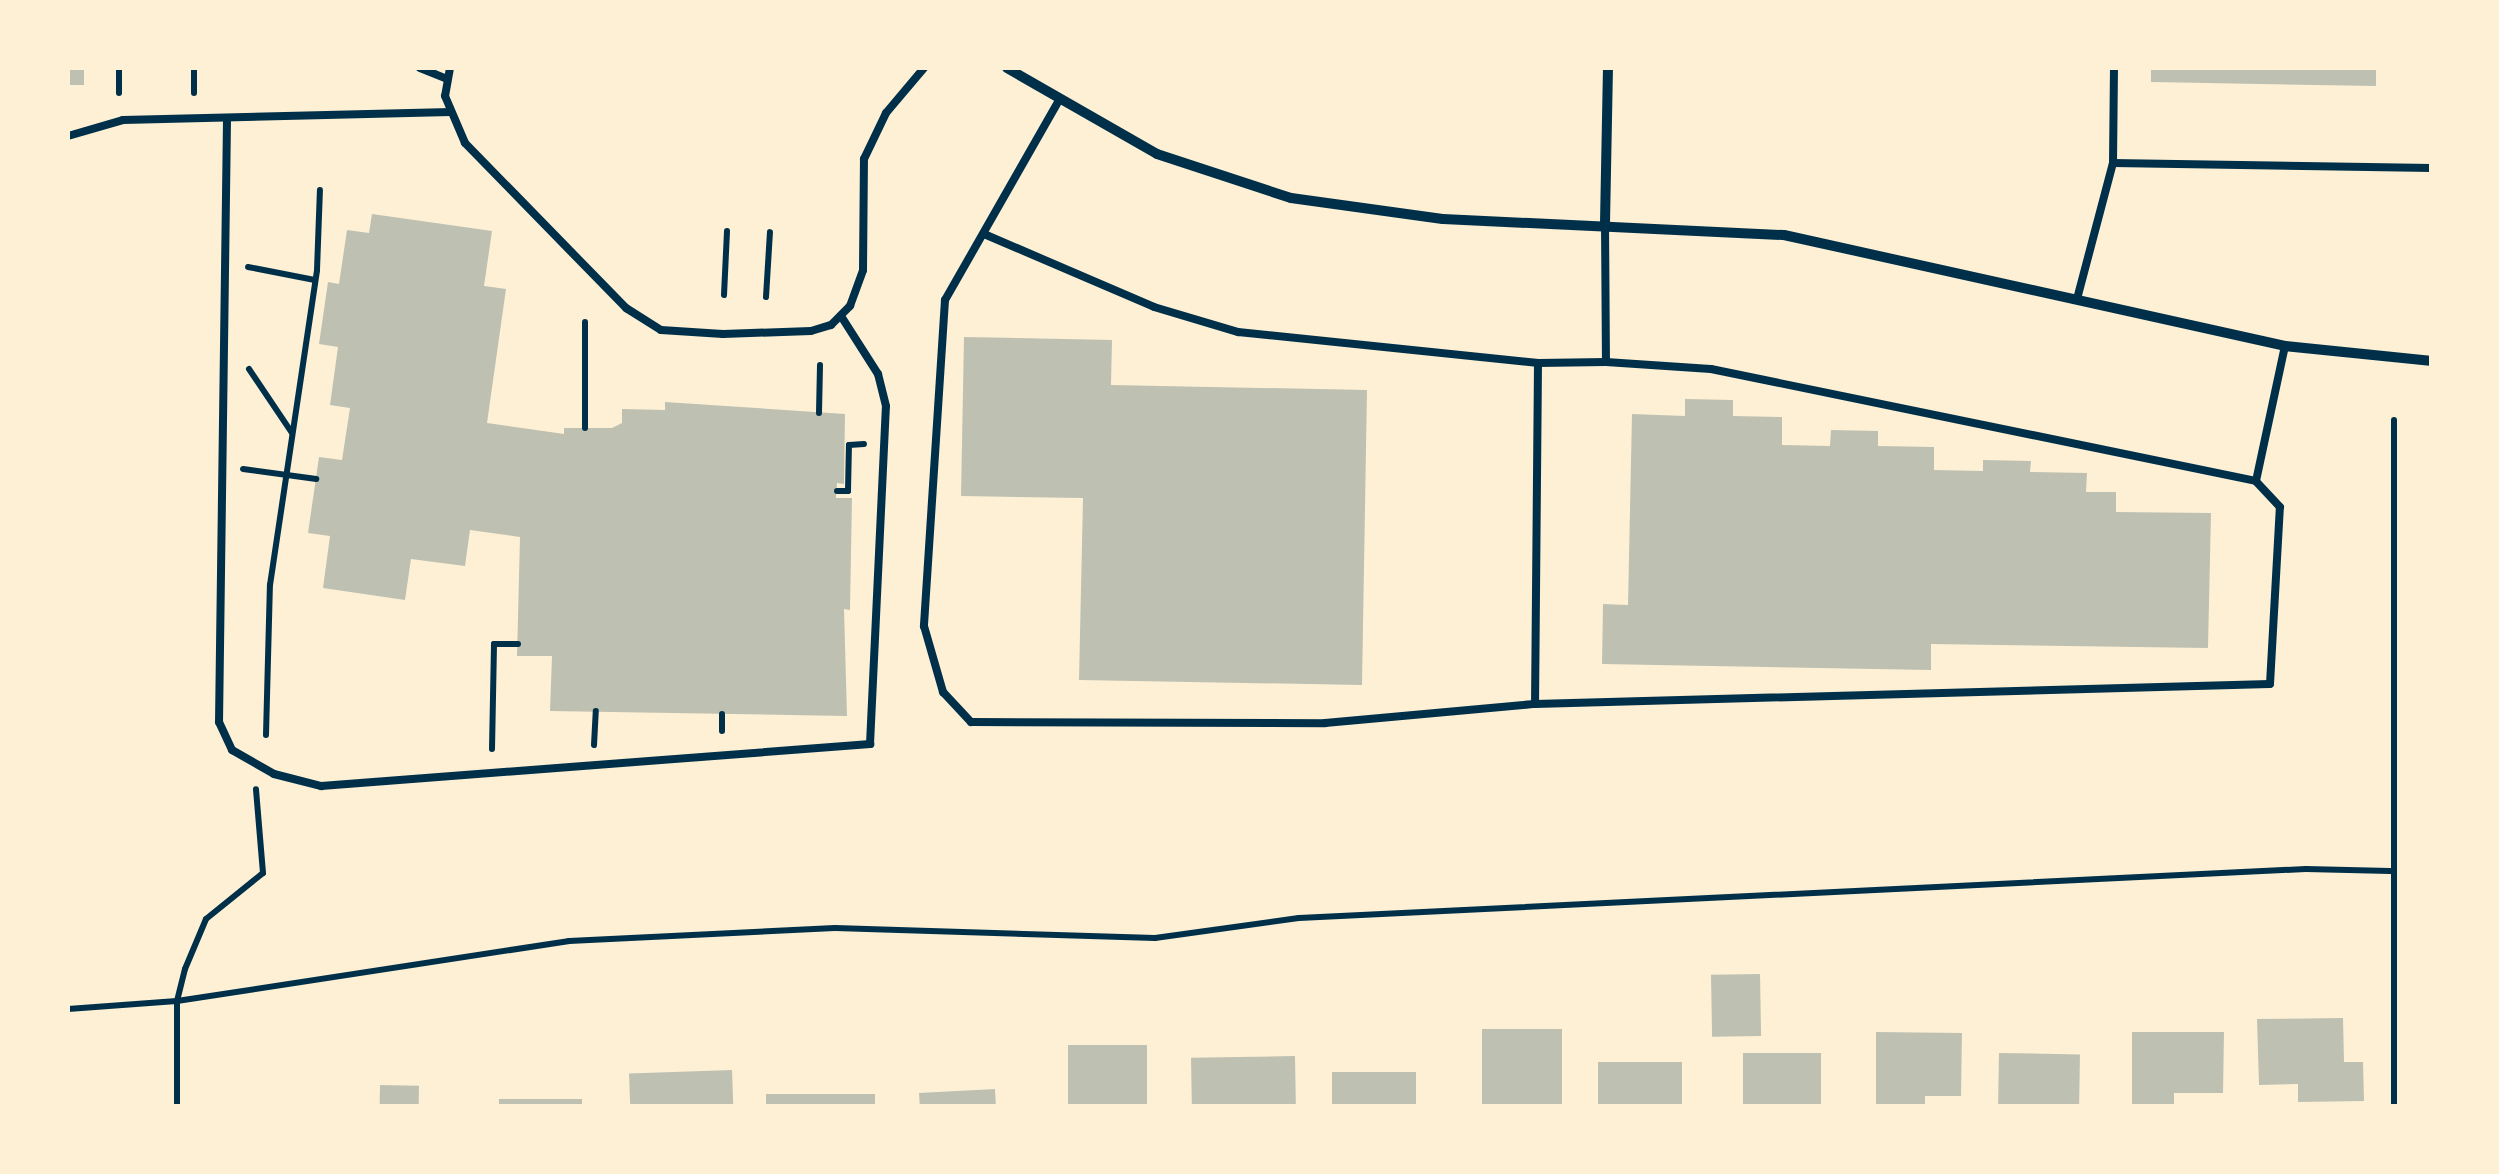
<!DOCTYPE html>
<html>
<head>
<meta charset="utf-8">
<style>
  body { margin:0 }
  #map { position:relative; width:2499px; height:1174px; overflow:hidden; background:#fdf0d5; font-family:"Asap Condensed",sans-serif }
  div>[style] { position:absolute }
  [style*='--x'] { left:calc(var(--x)*1px); top:calc(var(--y)*1px); width:calc(var(--w)*1px); rotate:calc(var(--a)*1deg) }
  .building>* { inset:0; background:#bec0b2; transform-origin:0 0 }
  .path>* { height:6px; margin:-3px; padding:0 3px; transform-origin:3px; border-radius:3px; background:#003049 }
  .service>* { height:8px; margin:-4px; padding:0 4px; transform-origin:4px; border-radius:4px; background:#003049 }
  .minor>* { height:10px; margin:-5px; padding:0 5px; transform-origin:5px; border-radius:5px; background:#003049 }
  span { translate:-50% -50%; white-space:nowrap; text-align:center; line-height:1.15; -webkit-text-stroke:8px #fdf0d5; paint-order:stroke }
  .frame { position:absolute; inset:0; border:70px solid #fdf0d5; pointer-events:none }
</style>
</head>
<body>
<div id="map">
  <div class="building">
    <i style="left:68px;top:68px;width:16px;height:17px"></i>
    <i style="clip-path:polygon(2151px 68px,2376px 68px,2376px 86px,2151px 82px)"></i>
    <i style="clip-path:polygon(372px 214px,492px 231px,484px 286px,506px 289px,487px 423px,564px 434px,564px 428px,612px 428px,622px 423px,622px 409px,665px 410px,665px 402px,845px 414px,844px 484px,837px 483px,836px 498px,852px 498px,850px 610px,844px 609px,847px 716px,550px 711px,552px 656px,517px 656px,520px 537px,470px 530px,465px 566px,411px 559px,405px 600px,323px 588px,330px 536px,308px 533px,319px 457px,342px 460px,350px 408px,330px 405px,338px 347px,319px 344px,328px 282px,339px 284px,347px 230px,369px 233px)"></i>
    <i style="clip-path:polygon(964px 337px,1112px 340px,1111px 385px,1367px 390px,1362px 685px,1079px 680px,1083px 498px,961px 496px)"></i>
    <i style="clip-path:polygon(1685px 399px,1733px 400px,1733px 416px,1782px 417px,1782px 445px,1830px 446px,1831px 430px,1878px 431px,1878px 446px,1934px 447px,1934px 470px,1983px 471px,1983px 460px,2031px 461px,2030px 472px,2087px 473px,2086px 492px,2116px 492px,2116px 512px,2211px 513px,2208px 648px,1931px 644px,1931px 670px,1602px 664px,1603px 604px,1628px 605px,1632px 414px,1685px 416px)"></i>
    <i style="left:1760px;top:974px;width:62px;height:49px;rotate:89deg"></i>
    <i style="clip-path:polygon(2343px 1018px,2344px 1062px,2363px 1062px,2364px 1101px,2298px 1102px,2298px 1084px,2259px 1085px,2257px 1019px)"></i>
    <i style="left:1562px;top:1029px;width:77px;height:80px;rotate:90deg"></i>
    <i style="clip-path:polygon(1876px 1032px,1962px 1033px,1961px 1096px,1925px 1096px,1925px 1106px,1876px 1106px)"></i>
    <i style="clip-path:polygon(2132px 1032px,2224px 1032px,2223px 1093px,2174px 1093px,2174px 1106px,2132px 1106px)"></i>
    <i style="left:1147px;top:1045px;width:61px;height:79px;rotate:90deg"></i>
    <i style="left:1821px;top:1053px;width:53px;height:78px;rotate:90deg"></i>
    <i style="left:1999px;top:1053px;width:81px;height:53px;rotate:1deg"></i>
    <i style="left:1295px;top:1056px;width:50px;height:104px;rotate:89deg"></i>
    <i style="left:1598px;top:1062px;width:84px;height:44px"></i>
    <i style="left:732px;top:1070px;width:36px;height:103px;rotate:88deg"></i>
    <i style="left:1332px;top:1072px;width:84px;height:34px"></i>
    <i style="left:380px;top:1085px;width:39px;height:21px;rotate:1deg"></i>
    <i style="left:995px;top:1089px;width:17px;height:76px;rotate:87deg"></i>
    <i style="left:875px;top:1094px;width:12px;height:109px;rotate:90deg"></i>
    <i style="left:499px;top:1099px;width:83px;height:7px"></i>
  </div>
  <div class="path">
    <i style="--x:119;--y:93;--w:25;--a:-90"></i>
    <i style="--x:194;--y:93;--w:25;--a:-90"></i>
    <i style="--x:248;--y:267;--w:68;--a:11"></i>
    <i style="--x:724;--y:295;--w:64;--a:-87.3"></i>
    <i style="--x:766;--y:297;--w:65;--a:-86.5"></i>
    <i style="--x:585;--y:322;--w:106;--a:90"></i>
    <i style="--x:249;--y:369;--w:77;--a:56.1"></i>
    <i style="--x:819;--y:413;--w:48;--a:-88.8"></i>
    <i style="--x:243;--y:469;--w:74;--a:7.8"></i>
    <i style="--x:837;--y:491;--w:11;--a:0"></i>
    <i style="--x:848;--y:491;--w:46;--a:-88.8"></i>
    <i style="--x:849;--y:445;--w:15;--a:-4"></i>
    <i style="--x:722;--y:731;--w:17;--a:-90"></i>
    <i style="--x:266;--y:735;--w:150;--a:-88.5"></i>
    <i style="--x:270;--y:585;--w:318;--a:-81.5"></i>
    <i style="--x:317;--y:270;--w:80;--a:-87.9"></i>
    <i style="--x:594;--y:745;--w:34;--a:-87"></i>
    <i style="--x:492;--y:749;--w:105;--a:-88.9"></i>
    <i style="--x:494;--y:644;--w:24;--a:0"></i>
    <i style="--x:68;--y:1009;--w:109;--a:-4.2"></i>
    <i style="--x:177;--y:1001;--w:397;--a:-8.7"></i>
    <i style="--x:569;--y:941;--w:266;--a:-2.8"></i>
    <i style="--x:835;--y:928;--w:320;--a:1.8"></i>
    <i style="--x:1155;--y:938;--w:145;--a:-7.9"></i>
    <i style="--x:1299;--y:918;--w:1008;--a:-2.79"></i>
    <i style="--x:2306;--y:869;--w:84;--a:1.4"></i>
    <i style="--x:177;--y:1106;--w:105;--a:-90"></i>
    <i style="--x:177;--y:1001;--w:33;--a:-76"></i>
    <i style="--x:185;--y:969;--w:54;--a:-67.2"></i>
    <i style="--x:206;--y:919;--w:73;--a:-38.9"></i>
    <i style="--x:263;--y:873;--w:84;--a:-94.8"></i>
    <i style="--x:2394;--y:1106;--w:686;--a:-90"></i>
  </div>
  <div class="service">
    <i style="--x:420;--y:68;--w:27;--a:22"></i>
    <i style="--x:450;--y:68;--w:28;--a:100"></i>
    <i style="--x:445;--y:96;--w:51;--a:66.9"></i>
    <i style="--x:465;--y:143;--w:231;--a:45.7"></i>
    <i style="--x:626;--y:308;--w:41;--a:32.2"></i>
    <i style="--x:661;--y:330;--w:62;--a:3.7"></i>
    <i style="--x:723;--y:334;--w:88;--a:-2"></i>
    <i style="--x:811;--y:331;--w:21;--a:-17"></i>
    <i style="--x:831;--y:325;--w:27;--a:-45"></i>
    <i style="--x:850;--y:306;--w:38;--a:-70"></i>
    <i style="--x:863;--y:270;--w:111;--a:-89.5"></i>
    <i style="--x:864;--y:159;--w:51;--a:-64.4"></i>
    <i style="--x:886;--y:113;--w:59;--a:-49.8"></i>
    <i style="--x:1058;--y:102;--w:228;--a:119.7"></i>
    <i style="--x:945;--y:300;--w:327;--a:93.7"></i>
    <i style="--x:924;--y:626;--w:69;--a:73.9"></i>
    <i style="--x:943;--y:692;--w:41;--a:47"></i>
    <i style="--x:971;--y:722;--w:354;--a:0.2"></i>
    <i style="--x:1325;--y:723;--w:211;--a:-5.2"></i>
    <i style="--x:227;--y:120;--w:602;--a:90.76"></i>
    <i style="--x:219;--y:722;--w:31;--a:65"></i>
    <i style="--x:232;--y:750;--w:48;--a:29.7"></i>
    <i style="--x:274;--y:774;--w:49;--a:14.3"></i>
    <i style="--x:321;--y:786;--w:551;--a:-4.37"></i>
    <i style="--x:870;--y:744;--w:338;--a:-87.3"></i>
    <i style="--x:886;--y:406;--w:33;--a:-104"></i>
    <i style="--x:878;--y:374;--w:69;--a:-122.5"></i>
    <i style="--x:68;--y:136;--w:57;--a:-16.2"></i>
    <i style="--x:123;--y:120;--w:328;--a:-1.4"></i>
    <i style="--x:2113;--y:163;--w:95;--a:-89.4"></i>
    <i style="--x:1605;--y:223;--w:139;--a:89.6"></i>
    <i style="--x:1606;--y:362;--w:105;--a:3.8"></i>
    <i style="--x:1711;--y:369;--w:556;--a:11.61"></i>
    <i style="--x:2256;--y:481;--w:138;--a:-77.9"></i>
    <i style="--x:984;--y:234;--w:185;--a:23.2"></i>
    <i style="--x:1154;--y:307;--w:88;--a:16.6"></i>
    <i style="--x:1238;--y:332;--w:302;--a:5.9"></i>
    <i style="--x:2077;--y:299;--w:141;--a:-75.2"></i>
    <i style="--x:2113;--y:163;--w:319;--a:0.9"></i>
    <i style="--x:1606;--y:362;--w:68;--a:179.2"></i>
    <i style="--x:1538;--y:363;--w:341;--a:90.5"></i>
    <i style="--x:1535;--y:704;--w:735;--a:-1.56"></i>
    <i style="--x:2270;--y:684;--w:177;--a:-86.8"></i>
    <i style="--x:2280;--y:507;--w:35;--a:-133"></i>
  </div>
  <div class="minor">
    <i style="--x:1007;--y:68;--w:173;--a:29.8"></i>
    <i style="--x:1157;--y:154;--w:141;--a:18.2"></i>
    <i style="--x:1291;--y:198;--w:153;--a:7.9"></i>
    <i style="--x:1443;--y:219;--w:341;--a:2.7"></i>
    <i style="--x:1784;--y:235;--w:513;--a:12.49"></i>
    <i style="--x:2285;--y:346;--w:148;--a:5.8"></i>
    <i style="--x:1605;--y:223;--w:155;--a:-88.9"></i>
  </div>
  <div class="frame"></div>
</div>
</body>
</html>
